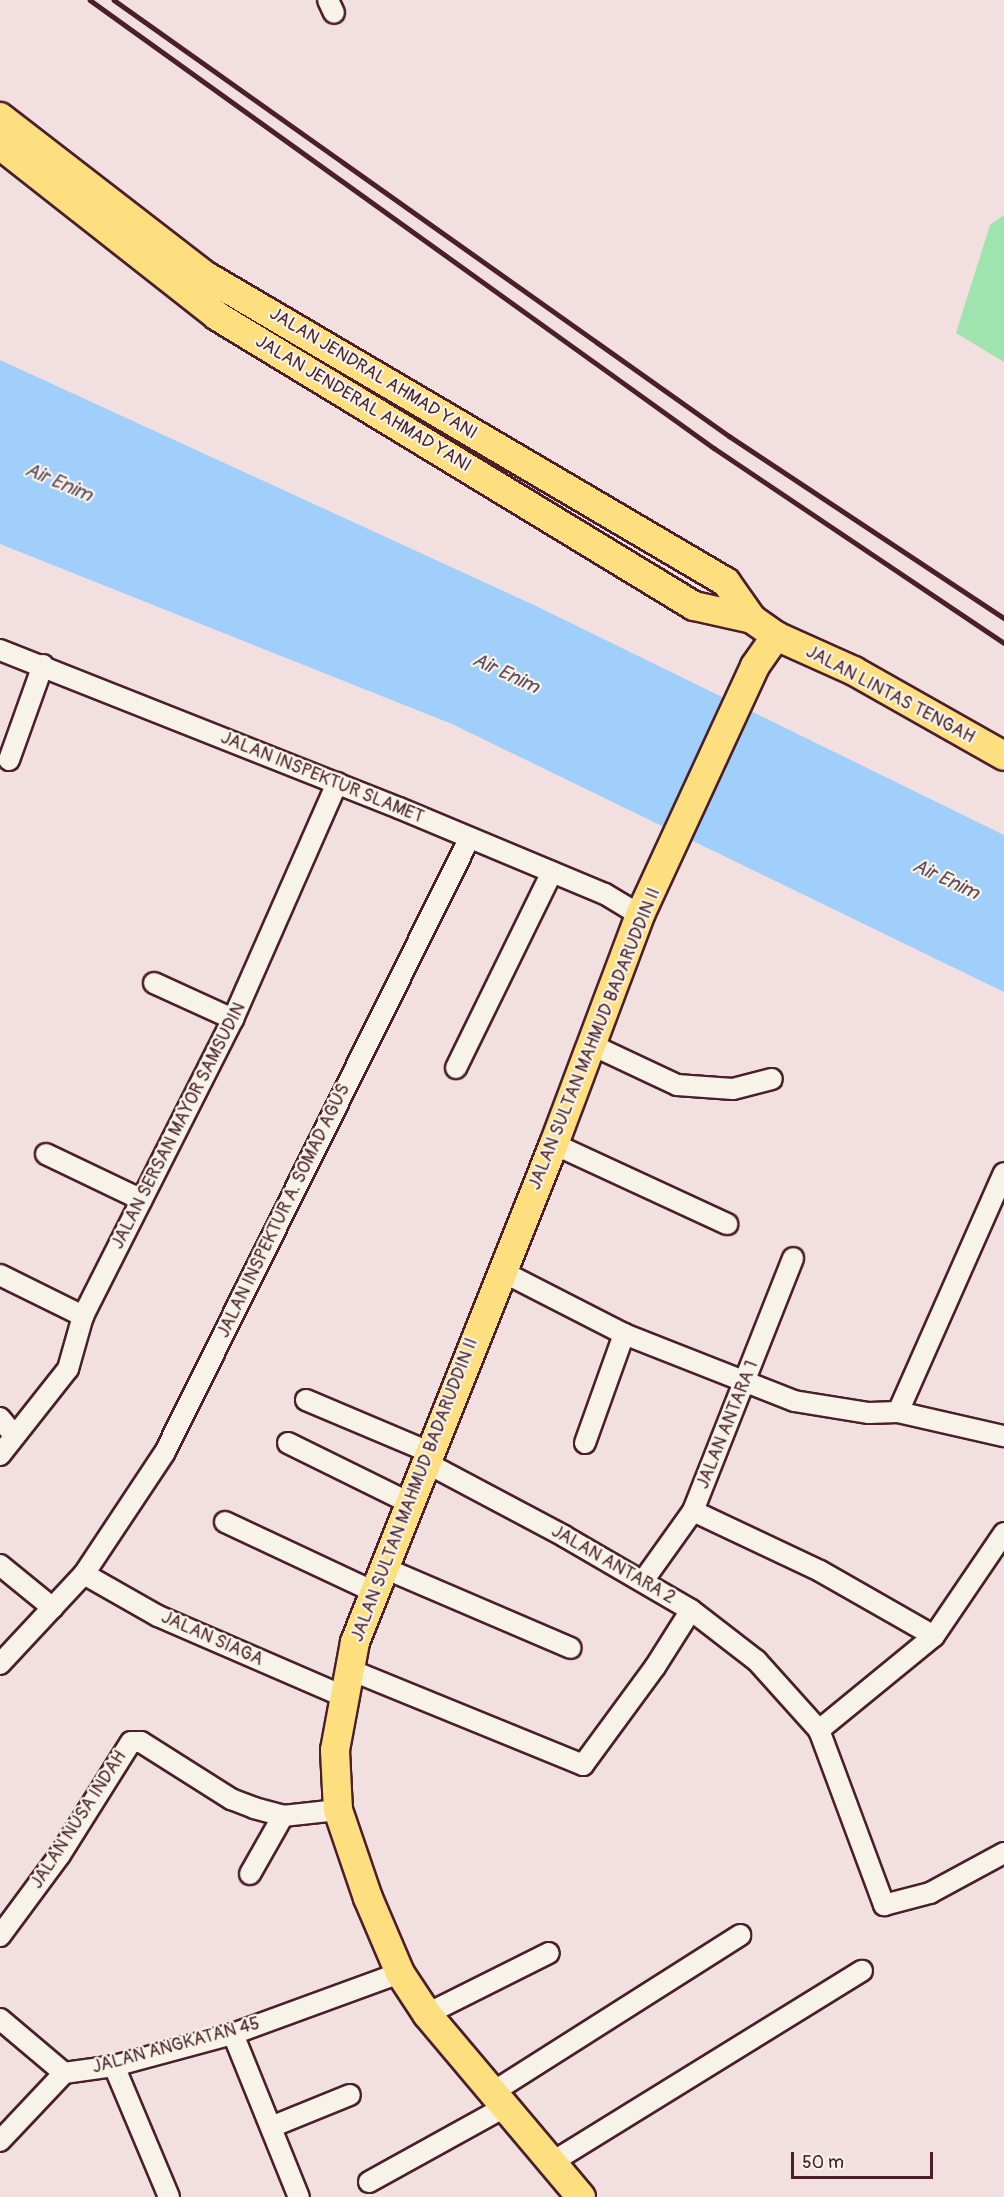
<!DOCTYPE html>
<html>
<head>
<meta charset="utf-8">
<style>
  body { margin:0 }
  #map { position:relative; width:1004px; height:2197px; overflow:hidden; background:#f2dfdf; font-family:Pangolin,sans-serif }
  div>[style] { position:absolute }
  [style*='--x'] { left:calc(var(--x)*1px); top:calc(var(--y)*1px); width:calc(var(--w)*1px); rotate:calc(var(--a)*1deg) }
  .green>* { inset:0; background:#9fe3ae }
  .water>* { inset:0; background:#a1cffc }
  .roads { filter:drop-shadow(2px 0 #4a1f2b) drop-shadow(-2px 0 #4a1f2b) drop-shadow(0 2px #4a1f2b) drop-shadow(0 -2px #4a1f2b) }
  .minor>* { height:20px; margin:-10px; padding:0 10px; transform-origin:10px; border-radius:10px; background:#f7f3e8 }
  .highway>* { height:28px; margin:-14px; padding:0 14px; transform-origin:14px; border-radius:14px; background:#fedf80 }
  .rail>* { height:4.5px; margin:-2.25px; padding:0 2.25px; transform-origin:2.25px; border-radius:2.25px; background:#4a1f2b }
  span { translate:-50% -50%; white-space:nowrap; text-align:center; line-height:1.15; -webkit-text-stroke:4.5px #f7f3e8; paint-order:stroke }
  .street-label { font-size:18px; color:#4a1f2b }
  .water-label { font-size:20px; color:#604b5f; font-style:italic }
  .scale { position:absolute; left:791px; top:2152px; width:142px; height:27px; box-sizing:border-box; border:3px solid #4a1f2b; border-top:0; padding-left:8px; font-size:18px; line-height:21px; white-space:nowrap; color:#4a1f2b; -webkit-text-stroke:4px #f7f3e8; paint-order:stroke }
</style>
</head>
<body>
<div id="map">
  <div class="green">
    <i style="clip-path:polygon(1004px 215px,1004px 362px,956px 333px,990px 225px)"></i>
  </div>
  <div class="water">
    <i style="clip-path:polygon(0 360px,536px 606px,1004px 835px,1004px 992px,452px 724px,0 544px)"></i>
  </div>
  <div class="roads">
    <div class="minor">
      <i style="--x:328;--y:0;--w:14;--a:65"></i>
      <i style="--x:0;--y:650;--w:429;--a:21.6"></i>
      <i style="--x:399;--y:808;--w:223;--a:22.7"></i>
      <i style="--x:605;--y:894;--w:41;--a:31"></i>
      <i style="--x:9;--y:760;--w:101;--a:-70.3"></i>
      <i style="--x:154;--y:983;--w:87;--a:24.5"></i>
      <i style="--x:592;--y:1045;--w:94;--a:25.2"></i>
      <i style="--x:677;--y:1085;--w:56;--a:4.1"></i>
      <i style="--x:733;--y:1089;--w:40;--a:-14.4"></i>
      <i style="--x:456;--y:1068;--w:218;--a:-63.9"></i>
      <i style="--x:554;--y:1144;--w:191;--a:24.8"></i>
      <i style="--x:46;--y:1154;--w:106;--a:25.6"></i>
      <i style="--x:501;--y:1271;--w:138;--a:27.1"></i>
      <i style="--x:624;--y:1334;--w:183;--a:21.5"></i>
      <i style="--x:794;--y:1401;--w:76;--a:9.1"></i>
      <i style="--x:869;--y:1413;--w:29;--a:-2"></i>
      <i style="--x:898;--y:1412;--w:109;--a:12.8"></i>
      <i style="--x:0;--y:1275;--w:93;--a:26.3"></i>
      <i style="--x:306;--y:1400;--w:134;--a:22.9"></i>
      <i style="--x:898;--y:1412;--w:261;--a:-66.1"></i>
      <i style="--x:0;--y:1418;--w:22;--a:51"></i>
      <i style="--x:288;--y:1443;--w:134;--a:26.2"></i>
      <i style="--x:585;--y:1443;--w:116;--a:-70.3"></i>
      <i style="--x:0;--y:1455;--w:110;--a:-51.7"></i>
      <i style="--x:68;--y:1369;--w:55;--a:-74.2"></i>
      <i style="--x:83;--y:1316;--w:333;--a:-63.2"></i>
      <i style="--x:233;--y:1019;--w:258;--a:-66.2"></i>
      <i style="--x:693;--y:1511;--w:140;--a:25.3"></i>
      <i style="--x:820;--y:1571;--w:131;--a:29.7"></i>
      <i style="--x:225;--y:1522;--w:162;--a:25.1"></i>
      <i style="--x:1004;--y:1533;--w:125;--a:124.2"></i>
      <i style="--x:934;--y:1636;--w:149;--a:140.7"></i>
      <i style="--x:819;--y:1730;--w:187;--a:69.6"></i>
      <i style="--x:884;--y:1905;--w:48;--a:-14.6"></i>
      <i style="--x:930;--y:1893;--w:84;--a:-28.4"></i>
      <i style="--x:0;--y:1565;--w:68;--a:39.1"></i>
      <i style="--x:384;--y:1568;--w:203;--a:23.2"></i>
      <i style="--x:84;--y:1574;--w:85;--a:29.6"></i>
      <i style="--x:158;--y:1616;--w:204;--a:23.4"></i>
      <i style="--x:643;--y:1581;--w:86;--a:-54.5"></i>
      <i style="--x:693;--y:1511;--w:272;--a:-68.4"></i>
      <i style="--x:691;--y:1610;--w:83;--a:37.7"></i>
      <i style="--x:757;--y:1661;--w:93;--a:48.1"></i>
      <i style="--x:0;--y:1664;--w:123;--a:-47"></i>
      <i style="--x:84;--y:1574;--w:146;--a:-56.4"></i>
      <i style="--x:165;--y:1452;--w:684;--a:-63.62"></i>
      <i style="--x:348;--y:1669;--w:254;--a:22.2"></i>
      <i style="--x:583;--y:1765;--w:122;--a:-53.7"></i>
      <i style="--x:655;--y:1667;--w:67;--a:-57.7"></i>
      <i style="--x:691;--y:1610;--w:147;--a:-149.8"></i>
      <i style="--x:564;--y:1536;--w:157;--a:-152"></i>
      <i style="--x:250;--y:1874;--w:67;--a:-60.4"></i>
      <i style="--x:0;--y:1936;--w:101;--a:-53.5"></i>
      <i style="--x:60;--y:1855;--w:133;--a:-57.9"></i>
      <i style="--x:131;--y:1742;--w:10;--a:0"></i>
      <i style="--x:141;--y:1742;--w:107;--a:32.3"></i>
      <i style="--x:231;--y:1799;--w:25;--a:21"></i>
      <i style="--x:254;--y:1808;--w:30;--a:15"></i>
      <i style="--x:283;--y:1816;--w:55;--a:-6.2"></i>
      <i style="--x:427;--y:2014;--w:136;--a:-26.6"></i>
      <i style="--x:0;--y:2019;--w:84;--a:40.2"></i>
      <i style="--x:64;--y:2073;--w:50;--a:-8"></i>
      <i style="--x:114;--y:2066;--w:123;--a:-15.1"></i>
      <i style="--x:233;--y:2034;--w:178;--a:-20.1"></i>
      <i style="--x:233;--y:2034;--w:176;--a:68"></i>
      <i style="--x:114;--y:2066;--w:142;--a:67.2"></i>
      <i style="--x:493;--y:2092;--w:293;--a:-32.4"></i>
      <i style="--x:271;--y:2127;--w:85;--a:-22.1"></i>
      <i style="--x:0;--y:2141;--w:93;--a:-46.7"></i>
      <i style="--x:554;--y:2161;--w:362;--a:-31.7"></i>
      <i style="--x:369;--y:2182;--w:155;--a:-28.9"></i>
    </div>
    <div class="highway">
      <i style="--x:0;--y:117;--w:260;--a:37.7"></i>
      <i style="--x:206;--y:276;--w:603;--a:30.48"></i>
      <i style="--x:726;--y:582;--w:45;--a:54.9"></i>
      <i style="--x:752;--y:619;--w:29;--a:35"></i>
      <i style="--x:0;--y:145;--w:276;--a:38.2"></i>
      <i style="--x:217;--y:316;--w:558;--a:31.3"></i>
      <i style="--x:694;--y:606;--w:59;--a:12.6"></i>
      <i style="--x:581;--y:2197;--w:239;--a:-130.1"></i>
      <i style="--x:427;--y:2014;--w:49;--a:-123.4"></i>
      <i style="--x:400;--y:1973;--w:82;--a:-113.1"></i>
      <i style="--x:368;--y:1898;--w:93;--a:-108.8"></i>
      <i style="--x:338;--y:1810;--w:60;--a:-92.9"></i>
      <i style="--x:335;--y:1750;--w:110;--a:-79.5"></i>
      <i style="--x:355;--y:1642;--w:536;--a:-68.22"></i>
      <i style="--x:554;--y:1144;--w:245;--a:-69.4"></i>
      <i style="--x:640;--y:915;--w:274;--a:-65.2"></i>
      <i style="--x:755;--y:666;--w:37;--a:-55"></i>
      <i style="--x:776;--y:636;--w:85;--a:24.2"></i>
      <i style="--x:854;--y:671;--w:172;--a:29.5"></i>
    </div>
  </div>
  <div class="rail">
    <i style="--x:90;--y:0;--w:768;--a:35.68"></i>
    <i style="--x:714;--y:448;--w:349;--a:33.9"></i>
    <i style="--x:114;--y:0;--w:754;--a:35.33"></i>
    <i style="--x:729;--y:436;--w:330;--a:33.5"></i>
  </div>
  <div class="street-label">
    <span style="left:373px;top:374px;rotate:31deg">JALAN JENDRAL AHMAD YANI</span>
    <span style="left:363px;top:404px;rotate:31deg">JALAN JENDERAL AHMAD YANI</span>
    <span style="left:890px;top:695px;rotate:28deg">JALAN LINTAS TENGAH</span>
    <span style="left:322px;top:778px;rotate:22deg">JALAN INSPEKTUR SLAMET</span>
    <span style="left:595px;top:1039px;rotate:-68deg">JALAN SULTAN MAHMUD BADARUDDIN II</span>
    <span style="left:179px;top:1126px;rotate:-63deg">JALAN SERSAN MAYOR SAMSUDIN</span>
    <span style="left:284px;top:1211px;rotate:-64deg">JALAN INSPEKTUR A. SOMAD AGUS</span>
    <span style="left:728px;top:1425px;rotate:-68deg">JALAN ANTARA 1</span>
    <span style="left:415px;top:1490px;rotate:-69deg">JALAN SULTAN MAHMUD BADARUDDIN II</span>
    <span style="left:613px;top:1565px;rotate:30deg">JALAN ANTARA 2</span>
    <span style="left:212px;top:1639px;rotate:24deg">JALAN SIAGA</span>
    <span style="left:79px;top:1820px;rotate:-57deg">JALAN NUSA INDAH</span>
    <span style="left:176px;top:2046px;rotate:-15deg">JALAN ANGKATAN 45</span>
  </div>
  <div class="water-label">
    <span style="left:59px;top:482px;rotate:23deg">Air Enim</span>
    <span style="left:506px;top:673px;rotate:25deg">Air Enim</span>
    <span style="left:946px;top:879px;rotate:25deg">Air Enim</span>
  </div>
  <div class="scale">50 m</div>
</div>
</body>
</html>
